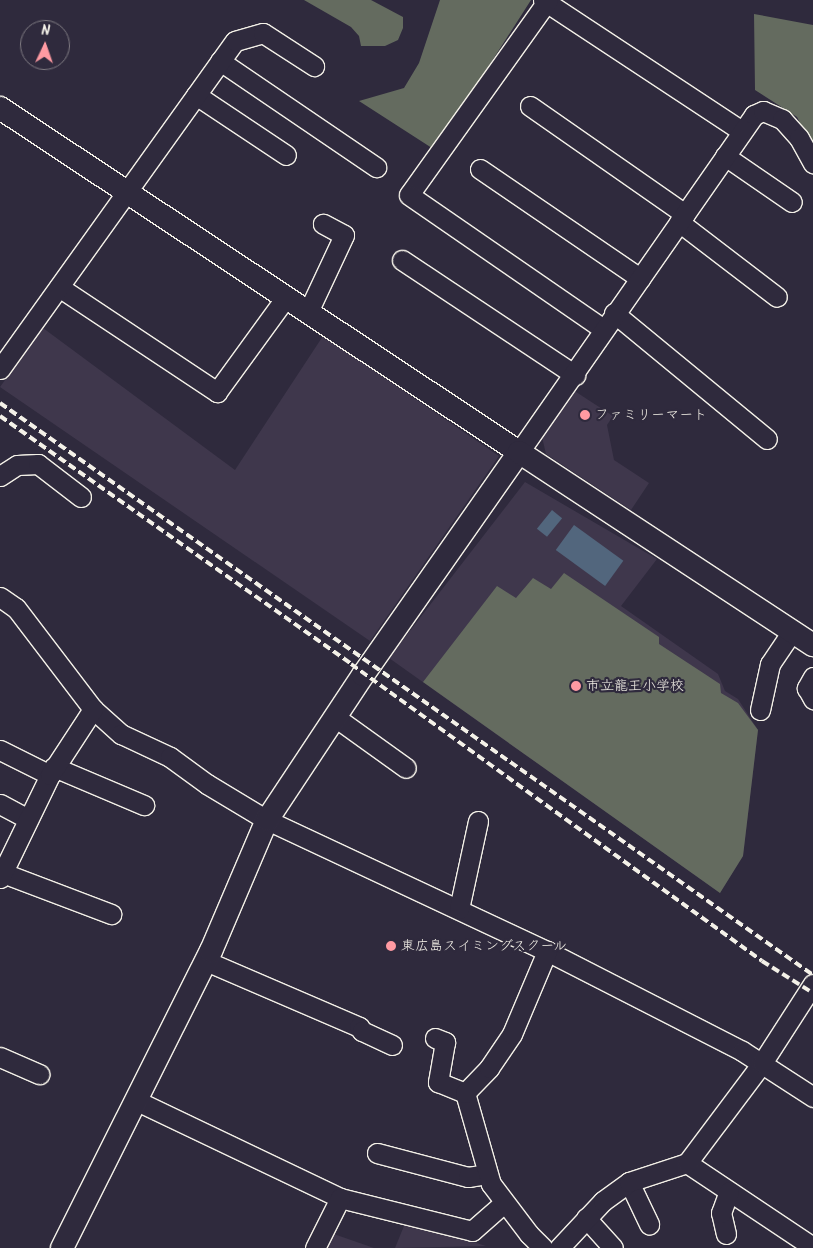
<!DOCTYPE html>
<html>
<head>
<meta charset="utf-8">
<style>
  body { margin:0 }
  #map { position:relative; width:813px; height:1248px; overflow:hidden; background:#2f2a3d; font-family:Kalam,"Klee One",sans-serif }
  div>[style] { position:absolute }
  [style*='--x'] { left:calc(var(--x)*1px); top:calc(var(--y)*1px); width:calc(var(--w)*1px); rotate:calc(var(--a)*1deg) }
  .built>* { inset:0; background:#3f374c }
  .green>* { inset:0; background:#646b5f }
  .water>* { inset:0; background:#52667d; transform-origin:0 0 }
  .roads { filter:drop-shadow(1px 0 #f4f1e8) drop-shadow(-1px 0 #f4f1e8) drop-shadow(0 1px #f4f1e8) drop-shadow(0 -1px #f4f1e8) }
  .minor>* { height:19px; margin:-9.5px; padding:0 9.5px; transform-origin:9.5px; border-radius:9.5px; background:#2f2a3d }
  .tertiary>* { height:22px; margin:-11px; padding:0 11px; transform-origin:11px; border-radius:11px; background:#2f2a3d }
  .rail>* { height:4px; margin-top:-2px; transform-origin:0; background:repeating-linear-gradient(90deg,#f4f1e8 0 8px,transparent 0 12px) }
  .dots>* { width:14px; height:14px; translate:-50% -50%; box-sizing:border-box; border:2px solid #2f2a3d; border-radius:50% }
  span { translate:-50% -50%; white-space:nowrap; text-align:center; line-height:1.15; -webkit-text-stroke:4.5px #2f2a3d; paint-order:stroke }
  .poi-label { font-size:14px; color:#f4f1e8 }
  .left { translate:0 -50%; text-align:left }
  .north { position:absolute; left:20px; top:20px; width:50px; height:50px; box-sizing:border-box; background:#2f2a3d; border:1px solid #7e7a81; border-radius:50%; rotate:3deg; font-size:14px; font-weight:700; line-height:20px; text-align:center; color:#f4f1e8 }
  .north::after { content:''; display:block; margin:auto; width:18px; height:22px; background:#ff9aa2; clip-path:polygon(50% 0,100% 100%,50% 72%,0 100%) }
</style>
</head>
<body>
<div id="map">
  <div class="built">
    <i style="clip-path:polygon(43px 328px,235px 470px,323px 336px,499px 456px,370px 641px,0 387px)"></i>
    <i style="clip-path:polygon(573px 390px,613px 416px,607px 425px,614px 460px,649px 483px,631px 510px,546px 454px,542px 437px)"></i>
    <i style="clip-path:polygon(525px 482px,657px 559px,621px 606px,718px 674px,725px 691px,738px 699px,758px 730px,743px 856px,720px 893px,389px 658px)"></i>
    <i style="clip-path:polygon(406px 1221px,486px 1246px,395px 1248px)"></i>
    <i style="clip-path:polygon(328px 1232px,374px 1248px,320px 1248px)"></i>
  </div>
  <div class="green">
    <i style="clip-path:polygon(304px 0,371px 0,403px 17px,403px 28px,398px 40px,385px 46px,361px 46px,359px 36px,351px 27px)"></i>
    <i style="clip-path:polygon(440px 0,531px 0,435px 150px,359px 101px,404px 88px,419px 63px)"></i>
    <i style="clip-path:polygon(754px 14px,813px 25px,813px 149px,797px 117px,755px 90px)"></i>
    <i style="clip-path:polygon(564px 573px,659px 637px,659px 644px,720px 684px,721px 693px,738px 703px,758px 730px,743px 856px,720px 893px,423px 682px,497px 586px,516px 598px,533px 578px,551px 589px)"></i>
  </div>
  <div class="water">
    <i style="left:552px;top:510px;width:13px;height:24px;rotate:39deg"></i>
    <i style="left:574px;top:525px;width:61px;height:31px;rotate:36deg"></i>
  </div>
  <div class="roads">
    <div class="minor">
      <i style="--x:543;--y:0;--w:238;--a:33.4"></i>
      <i style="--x:548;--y:0;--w:239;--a:125.5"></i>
      <i style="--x:409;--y:195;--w:236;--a:34.6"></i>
      <i style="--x:220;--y:61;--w:189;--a:34.2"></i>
      <i style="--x:196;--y:95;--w:108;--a:33.7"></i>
      <i style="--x:530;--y:106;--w:189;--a:34.9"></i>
      <i style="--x:725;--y:156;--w:81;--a:34.5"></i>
      <i style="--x:480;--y:169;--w:194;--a:34.3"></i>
      <i style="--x:679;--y:222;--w:123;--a:37.4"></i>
      <i style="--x:402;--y:260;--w:208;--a:33.6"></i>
      <i style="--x:59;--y:287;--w:190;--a:33.6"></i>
      <i style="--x:217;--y:392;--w:117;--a:-54"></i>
      <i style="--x:308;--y:312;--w:85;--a:-64.9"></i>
      <i style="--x:344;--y:235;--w:24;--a:-152"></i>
      <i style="--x:614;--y:313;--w:198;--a:39.5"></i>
      <i style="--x:0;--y:369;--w:403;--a:-54.4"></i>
      <i style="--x:235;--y:41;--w:29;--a:-16"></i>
      <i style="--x:263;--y:33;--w:61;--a:32.9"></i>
      <i style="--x:519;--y:452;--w:411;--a:-55.1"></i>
      <i style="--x:754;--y:115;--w:10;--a:-24"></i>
      <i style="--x:763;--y:111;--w:21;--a:23"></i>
      <i style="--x:782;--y:119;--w:25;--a:48"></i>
      <i style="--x:799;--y:138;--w:29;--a:61"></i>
      <i style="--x:0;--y:476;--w:20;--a:-33"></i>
      <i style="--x:17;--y:465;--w:21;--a:-3"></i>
      <i style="--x:38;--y:464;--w:54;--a:37.5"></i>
      <i style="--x:0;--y:597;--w:19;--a:35"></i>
      <i style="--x:16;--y:608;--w:127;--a:52.7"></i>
      <i style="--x:93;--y:709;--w:38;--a:42"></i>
      <i style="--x:121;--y:734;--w:54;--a:25.1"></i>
      <i style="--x:170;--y:757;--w:46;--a:36.1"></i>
      <i style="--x:207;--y:784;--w:70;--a:31"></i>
      <i style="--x:267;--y:820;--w:309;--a:25.1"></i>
      <i style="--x:547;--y:951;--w:219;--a:27.1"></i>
      <i style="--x:742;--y:1051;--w:85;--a:32.9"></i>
      <i style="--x:813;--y:677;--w:13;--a:119"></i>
      <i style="--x:807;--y:688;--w:13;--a:61"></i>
      <i style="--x:760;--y:710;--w:47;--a:-77.7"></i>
      <i style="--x:770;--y:664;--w:40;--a:-56"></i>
      <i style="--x:335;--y:717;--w:87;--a:35.7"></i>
      <i style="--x:0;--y:750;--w:56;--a:26.6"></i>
      <i style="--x:54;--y:767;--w:98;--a:22.9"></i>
      <i style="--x:0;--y:804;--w:30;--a:28"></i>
      <i style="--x:3;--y:873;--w:116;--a:20.8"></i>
      <i style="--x:0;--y:878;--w:114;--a:-64.1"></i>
      <i style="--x:50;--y:775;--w:79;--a:-56.9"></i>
      <i style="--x:459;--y:909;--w:90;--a:-77.8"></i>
      <i style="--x:206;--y:961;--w:167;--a:23.3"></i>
      <i style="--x:359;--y:1027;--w:5;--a:53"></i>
      <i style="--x:362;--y:1031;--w:33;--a:25"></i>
      <i style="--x:435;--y:1038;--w:11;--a:22"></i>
      <i style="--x:445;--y:1042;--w:41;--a:99.9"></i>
      <i style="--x:438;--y:1082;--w:29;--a:22"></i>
      <i style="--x:0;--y:1057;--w:43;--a:23.6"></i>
      <i style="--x:137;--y:1101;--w:225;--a:25.5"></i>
      <i style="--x:340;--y:1198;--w:136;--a:14"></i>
      <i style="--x:472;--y:1231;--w:43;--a:-41.2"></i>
      <i style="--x:377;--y:1153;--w:94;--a:14.8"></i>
      <i style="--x:468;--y:1177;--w:20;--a:-9"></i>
      <i style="--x:687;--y:1163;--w:151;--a:33.7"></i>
      <i style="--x:629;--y:1182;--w:47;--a:64.5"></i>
      <i style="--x:586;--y:1218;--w:40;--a:48"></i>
      <i style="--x:726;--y:1234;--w:22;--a:-103"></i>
      <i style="--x:721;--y:1213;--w:23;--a:-70"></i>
      <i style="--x:315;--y:1248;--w:56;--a:-63.4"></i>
      <i style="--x:543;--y:1248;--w:20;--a:-135"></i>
      <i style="--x:529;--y:1234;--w:63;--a:-127.2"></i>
      <i style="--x:491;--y:1184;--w:95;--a:-105.9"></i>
      <i style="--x:465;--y:1093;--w:35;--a:-46"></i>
      <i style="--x:489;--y:1068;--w:41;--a:-55.9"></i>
      <i style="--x:512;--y:1034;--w:90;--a:-67.1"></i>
      <i style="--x:559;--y:1248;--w:64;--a:-46.9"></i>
      <i style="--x:603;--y:1201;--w:32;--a:-36"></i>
      <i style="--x:629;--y:1182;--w:61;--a:-18.1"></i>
      <i style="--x:687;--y:1163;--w:125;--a:-53.1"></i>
      <i style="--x:762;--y:1063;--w:94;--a:-57.2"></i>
    </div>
    <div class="tertiary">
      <i style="--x:0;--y:108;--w:623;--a:33.54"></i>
      <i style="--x:62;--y:1248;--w:332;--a:-63.4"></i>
      <i style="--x:211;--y:951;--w:142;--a:-66.9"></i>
      <i style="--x:267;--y:820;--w:174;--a:-56.5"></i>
      <i style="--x:363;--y:675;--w:272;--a:-55"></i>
      <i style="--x:519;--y:452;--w:352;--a:33.3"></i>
    </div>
  </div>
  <div class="rail">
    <i style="--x:0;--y:403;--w:994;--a:35.13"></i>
    <i style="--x:0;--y:416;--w:430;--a:35.2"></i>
    <i style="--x:351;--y:664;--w:507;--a:35.85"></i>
    <i style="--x:762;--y:961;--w:60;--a:32.1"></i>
  </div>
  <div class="dots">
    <i style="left:585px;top:415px;background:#ff9aa2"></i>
    <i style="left:576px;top:686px;background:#ff9aa2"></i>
    <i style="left:391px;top:946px;background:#ff9aa2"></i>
  </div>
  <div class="poi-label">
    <span class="left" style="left:595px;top:415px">ファミリーマート</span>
    <span class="left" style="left:586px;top:686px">市立龍王小学校</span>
    <span class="left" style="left:401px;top:946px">東広島スイミングスクール</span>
  </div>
  <div class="north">N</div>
</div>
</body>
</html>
